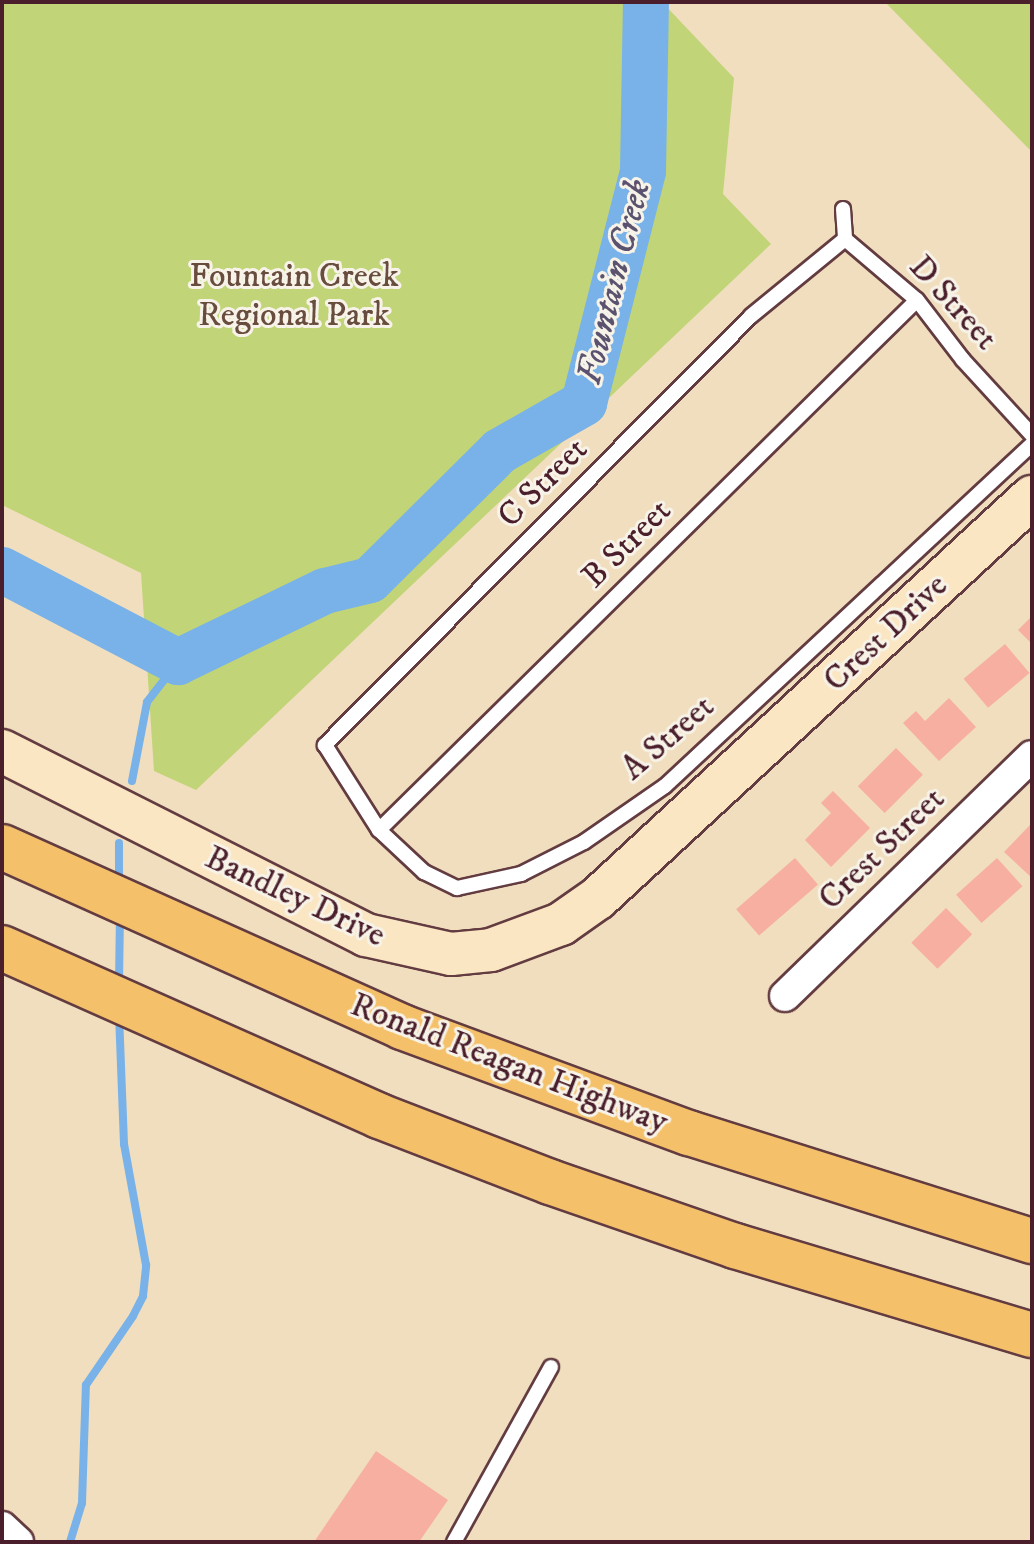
<!DOCTYPE html>
<html>
<head>
<meta charset="utf-8">
<style>
  body { margin:0 }
  #map { position:relative; width:1034px; height:1544px; overflow:hidden; background:#f1debe; font-family:"IM FELL DW Pica",serif }
  div>[style] { position:absolute }
  [style*='--x'] { left:calc(var(--x)*1px); top:calc(var(--y)*1px); width:calc(var(--w)*1px); rotate:calc(var(--a)*1deg) }
  .green>* { inset:0; background:#c1d477 }
  .stream>* { height:8px; margin:-4px; padding:0 4px; transform-origin:4px; border-radius:4px; background:#78b2e9 }
  .river>* { height:46px; margin:-23px; padding:0 23px; transform-origin:23px; border-radius:23px; background:#78b2e9 }
  .building>* { inset:0; background:#f6afa0; transform-origin:0 0 }
  .roads { filter:drop-shadow(2px 0 #633c41) drop-shadow(-2px 0 #633c41) drop-shadow(0 2px #633c41) drop-shadow(0 -2px #633c41) }
  .lane>* { height:14px; margin:-7px; padding:0 7px; transform-origin:7px; border-radius:7px; background:#fff }
  .street>* { height:30px; margin:-15px; padding:0 15px; transform-origin:15px; border-radius:15px; background:#fff }
  .secondary>* { height:42px; margin:-21px; padding:0 21px; transform-origin:21px; border-radius:21px; background:#fbe6c3 }
  .highway>* { height:44px; margin:-22px; padding:0 22px; transform-origin:22px; border-radius:22px; background:#f4c16a }
  span { translate:-50% -50%; white-space:nowrap; text-align:center; line-height:1.15; -webkit-text-stroke:6px #f7f3e8; paint-order:stroke }
  .park-label { font-size:34px; color:#684c3e }
  .street-label { font-size:34px; color:#4a1f2b }
  .water-label { font-size:36px; color:#5a526e; font-style:italic }
  .frame { position:absolute; inset:0; border:4px solid #4a1f2b; pointer-events:none }
</style>
</head>
<body>
<div id="map">
  <div class="green">
    <i style="clip-path:polygon(2px 2px,662px 2px,734px 78px,723px 194px,771px 244px,196px 790px,154px 771px,141px 573px,2px 505px)"></i>
    <i style="clip-path:polygon(885px 2px,1032px 2px,1032px 152px)"></i>
  </div>
  <div class="stream">
    <i style="--x:132;--y:781;--w:80;--a:-79.2"></i>
    <i style="--x:147;--y:702;--w:51;--a:-52.2"></i>
    <i style="--x:119;--y:843;--w:41;--a:90"></i>
    <i style="--x:119;--y:984;--w:70;--a:-89.2"></i>
    <i style="--x:70;--y:1542;--w:41;--a:-72.9"></i>
    <i style="--x:82;--y:1503;--w:118;--a:-88.1"></i>
    <i style="--x:86;--y:1385;--w:83;--a:-55.7"></i>
    <i style="--x:133;--y:1316;--w:22;--a:-63"></i>
    <i style="--x:143;--y:1296;--w:31;--a:-84"></i>
    <i style="--x:146;--y:1265;--w:123;--a:-100.3"></i>
    <i style="--x:124;--y:1144;--w:130;--a:-92.2"></i>
  </div>
  <div class="river">
    <i style="--x:2;--y:570;--w:199;--a:27.6"></i>
    <i style="--x:178;--y:662;--w:163;--a:-25.8"></i>
    <i style="--x:325;--y:591;--w:46;--a:-13.7"></i>
    <i style="--x:370;--y:580;--w:183;--a:-44.8"></i>
    <i style="--x:500;--y:451;--w:97;--a:-29.7"></i>
    <i style="--x:584;--y:403;--w:239;--a:-75.7"></i>
    <i style="--x:643;--y:171;--w:169;--a:-89"></i>
  </div>
  <div class="building">
    <i style="clip-path:polygon(1032px 616px,1032px 644px,1018px 630px)"></i>
    <i style="left:1005px;top:644px;width:38px;height:54px;rotate:50deg"></i>
    <i style="clip-path:polygon(949px 698px,976px 727px,939px 761px,903px 723px,916px 711px,925px 721px)"></i>
    <i style="left:896px;top:748px;width:38px;height:54px;rotate:45deg"></i>
    <i style="clip-path:polygon(833px 791px,870px 828px,831px 867px,805px 840px,831px 813px,821px 803px)"></i>
    <i style="clip-path:polygon(1032px 823px,1032px 878px,1004px 852px)"></i>
    <i style="left:795px;top:858px;width:35px;height:78px;rotate:49deg"></i>
    <i style="left:997px;top:858px;width:38px;height:55px;rotate:48deg"></i>
    <i style="left:946px;top:908px;width:37px;height:49px;rotate:45deg"></i>
    <i style="clip-path:polygon(376px 1451px,448px 1500px,419px 1542px,314px 1542px)"></i>
  </div>
  <div class="roads">
    <div class="lane">
      <i style="--x:843;--y:209;--w:30;--a:86"></i>
      <i style="--x:845;--y:239;--w:94;--a:40.3"></i>
      <i style="--x:917;--y:300;--w:76;--a:52.5"></i>
      <i style="--x:963;--y:360;--w:102;--a:47.4"></i>
      <i style="--x:845;--y:239;--w:122;--a:140.7"></i>
      <i style="--x:751;--y:316;--w:605;--a:134.8"></i>
      <i style="--x:325;--y:745;--w:101;--a:57.6"></i>
      <i style="--x:379;--y:830;--w:62;--a:43"></i>
      <i style="--x:424;--y:872;--w:37;--a:26"></i>
      <i style="--x:457;--y:888;--w:66;--a:-12.3"></i>
      <i style="--x:521;--y:874;--w:71;--a:-26.9"></i>
      <i style="--x:584;--y:842;--w:98;--a:-34.7"></i>
      <i style="--x:665;--y:786;--w:502;--a:-42.98"></i>
      <i style="--x:379;--y:830;--w:755;--a:-44.57"></i>
      <i style="--x:454;--y:1542;--w:200;--a:-61"></i>
    </div>
    <div class="street">
      <i style="--x:785;--y:996;--w:344;--a:-44.2"></i>
      <i style="--x:2;--y:1527;--w:22;--a:43"></i>
    </div>
    <div class="secondary">
      <i style="--x:2;--y:751;--w:408;--a:26.8"></i>
      <i style="--x:366;--y:935;--w:87;--a:12.6"></i>
      <i style="--x:451;--y:954;--w:40;--a:-5.7"></i>
      <i style="--x:491;--y:950;--w:75;--a:-20.4"></i>
      <i style="--x:561;--y:924;--w:45;--a:-35.1"></i>
      <i style="--x:598;--y:898;--w:591;--a:-42.74"></i>
    </div>
    <div class="highway">
      <i style="--x:2;--y:847;--w:439;--a:24.2"></i>
      <i style="--x:402;--y:1027;--w:306;--a:20.3"></i>
      <i style="--x:689;--y:1133;--w:360;--a:17.5"></i>
      <i style="--x:2;--y:948;--w:413;--a:24"></i>
      <i style="--x:379;--y:1116;--w:183;--a:21.1"></i>
      <i style="--x:550;--y:1182;--w:196;--a:19.1"></i>
      <i style="--x:735;--y:1246;--w:310;--a:16.7"></i>
    </div>
  </div>
  <div class="park-label">
    <span style="left:294px;top:296px">Fountain Creek<br>Regional Park</span>
  </div>
  <div class="street-label">
    <span style="left:953px;top:303px;rotate:48deg">D Street</span>
    <span style="left:543px;top:483px;rotate:-45deg">C Street</span>
    <span style="left:627px;top:544px;rotate:-45deg">B Street</span>
    <span style="left:886px;top:633px;rotate:-43deg">Crest Drive</span>
    <span style="left:668px;top:738px;rotate:-41deg">A Street</span>
    <span style="left:882px;top:849px;rotate:-44deg">Crest Street</span>
    <span style="left:295px;top:897px;rotate:25deg">Bandley Drive</span>
    <span style="left:509px;top:1064px;rotate:21deg">Ronald Reagan Highway</span>
  </div>
  <div class="water-label">
    <span style="left:614px;top:282px;rotate:-76deg">Fountain Creek</span>
  </div>
  <div class="frame"></div>
</div>
</body>
</html>
